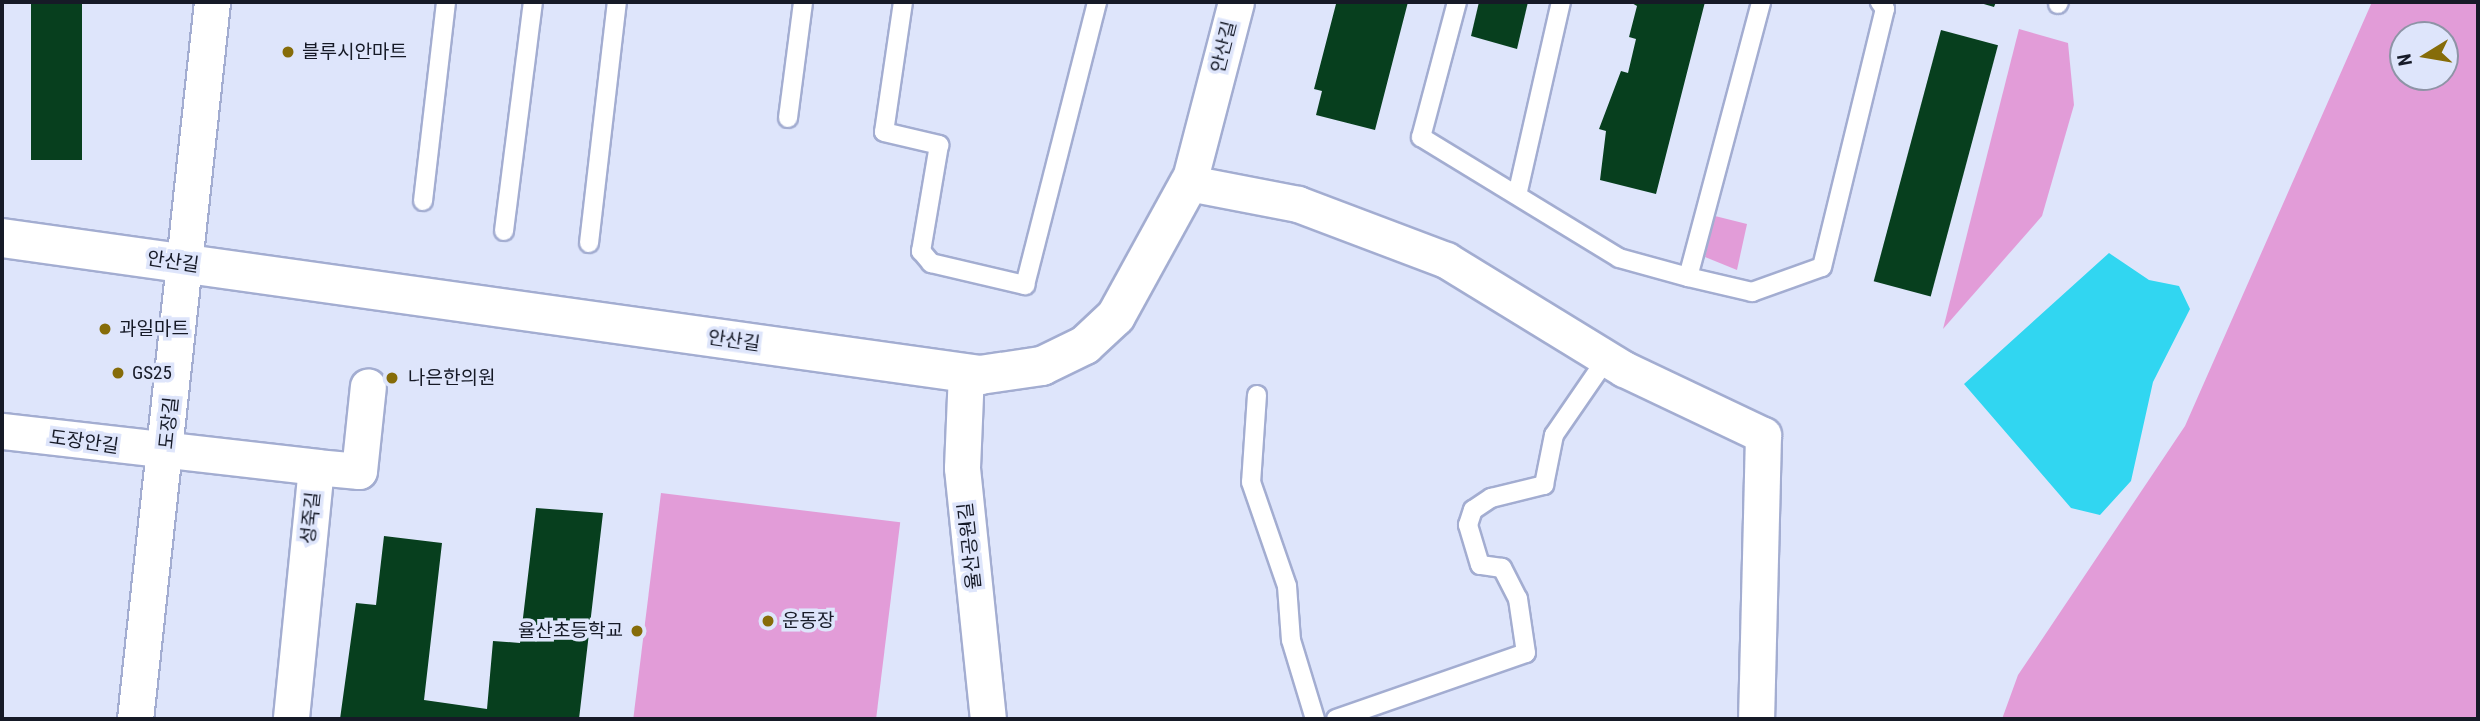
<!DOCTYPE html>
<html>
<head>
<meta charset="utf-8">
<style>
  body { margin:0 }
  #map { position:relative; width:2480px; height:721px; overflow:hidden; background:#dee5fb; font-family:"Roboto Condensed","Noto Sans KR",sans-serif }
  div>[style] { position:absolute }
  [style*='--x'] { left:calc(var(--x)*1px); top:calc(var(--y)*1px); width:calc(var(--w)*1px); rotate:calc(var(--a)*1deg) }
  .green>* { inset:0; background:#e29cd8; transform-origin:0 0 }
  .water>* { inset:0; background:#31d6f1 }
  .building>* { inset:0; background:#073f1e; transform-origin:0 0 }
  .roads { filter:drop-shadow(2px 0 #a3add1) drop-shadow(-2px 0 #a3add1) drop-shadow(0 2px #a3add1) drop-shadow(0 -2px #a3add1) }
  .lane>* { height:18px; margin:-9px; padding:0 9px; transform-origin:9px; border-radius:9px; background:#fff }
  .street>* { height:35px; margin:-17.5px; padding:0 17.5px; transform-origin:17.5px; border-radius:17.5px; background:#fff }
  .secondary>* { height:38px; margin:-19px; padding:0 19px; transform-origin:19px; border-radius:19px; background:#fff }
  .dots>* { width:19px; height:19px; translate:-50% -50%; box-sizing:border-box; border:4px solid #dee5fb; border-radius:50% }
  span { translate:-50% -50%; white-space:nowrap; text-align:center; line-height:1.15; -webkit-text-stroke:7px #dee5fb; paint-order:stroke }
  .street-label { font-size:19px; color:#161a27 }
  .poi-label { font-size:19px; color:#161a27 }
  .left { translate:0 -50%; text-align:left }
  .right { translate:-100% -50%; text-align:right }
  .frame { position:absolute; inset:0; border:4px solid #161a27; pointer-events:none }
  .north { position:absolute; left:2389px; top:21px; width:70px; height:70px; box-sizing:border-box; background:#dee5fb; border:2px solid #8e94a6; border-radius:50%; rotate:259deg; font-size:19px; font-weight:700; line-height:28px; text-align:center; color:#161a27 }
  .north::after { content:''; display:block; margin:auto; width:24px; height:32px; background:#866c09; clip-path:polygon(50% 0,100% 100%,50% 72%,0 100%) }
</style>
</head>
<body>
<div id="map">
  <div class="green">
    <i style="clip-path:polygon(evenodd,2372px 2px,2478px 2px,2478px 719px,2002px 719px,2018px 675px,2185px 426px,2372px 2px,2445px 35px,2445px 77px,2403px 77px,2403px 35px,2445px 35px)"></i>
    <i style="clip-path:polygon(2019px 29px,2068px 43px,2074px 105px,2042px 216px,1943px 329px)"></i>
    <i style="clip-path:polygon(1715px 216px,1747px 224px,1737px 270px,1705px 257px)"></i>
    <i style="left:661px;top:493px;width:241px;height:227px;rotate:7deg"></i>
  </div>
  <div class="water">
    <i style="clip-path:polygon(2109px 253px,2149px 280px,2179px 286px,2190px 309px,2153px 382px,2131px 481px,2100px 515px,2071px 508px,1964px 384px)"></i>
  </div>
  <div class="building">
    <i style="left:31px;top:2px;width:51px;height:158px"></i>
    <i style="clip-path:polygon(1345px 2px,1408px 2px,1375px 130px,1316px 115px,1322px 91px,1314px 89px,1336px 4px)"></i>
    <i style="clip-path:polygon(1479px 2px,1528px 2px,1517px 49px,1471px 36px)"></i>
    <i style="clip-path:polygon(1630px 2px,1705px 2px,1656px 194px,1600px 180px,1606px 131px,1599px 129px,1621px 71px,1628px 73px,1636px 39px,1629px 37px,1637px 6px)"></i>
    <i style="clip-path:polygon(1977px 2px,1996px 2px,1994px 7px)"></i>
    <i style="left:1941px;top:30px;width:59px;height:260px;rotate:15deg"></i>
    <i style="clip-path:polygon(536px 508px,603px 513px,579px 719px,340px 719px,356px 603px,376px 605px,384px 536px,442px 543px,424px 700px,487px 709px,493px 641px,520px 643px)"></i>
  </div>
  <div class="roads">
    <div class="lane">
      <i style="--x:903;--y:2;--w:131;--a:98.3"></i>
      <i style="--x:884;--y:132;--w:57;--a:13.3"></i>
      <i style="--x:939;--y:145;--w:108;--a:99.6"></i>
      <i style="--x:921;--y:251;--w:16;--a:50"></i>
      <i style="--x:931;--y:263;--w:97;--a:13.2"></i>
      <i style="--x:1025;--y:285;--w:292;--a:-75.7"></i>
      <i style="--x:1457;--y:2;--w:140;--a:104.9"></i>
      <i style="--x:1421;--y:137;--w:232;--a:31.4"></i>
      <i style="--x:1619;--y:258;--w:72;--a:15.4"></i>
      <i style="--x:1688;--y:277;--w:285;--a:-75.1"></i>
      <i style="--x:2058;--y:4;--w:2;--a:-63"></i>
      <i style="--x:788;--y:118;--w:117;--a:-82.6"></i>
      <i style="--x:1518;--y:191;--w:194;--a:-77.2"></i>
      <i style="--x:423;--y:201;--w:200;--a:-83.4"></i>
      <i style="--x:504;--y:231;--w:231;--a:-82.8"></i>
      <i style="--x:589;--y:243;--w:243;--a:-83.4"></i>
      <i style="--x:1688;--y:277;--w:66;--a:13.2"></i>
      <i style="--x:1752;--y:292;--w:74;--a:-19.7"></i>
      <i style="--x:1822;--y:267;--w:266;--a:-76.3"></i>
      <i style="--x:1885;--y:9;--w:9;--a:-126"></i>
      <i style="--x:1257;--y:395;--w:87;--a:93.9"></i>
      <i style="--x:1251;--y:482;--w:110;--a:70.9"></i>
      <i style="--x:1287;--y:586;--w:54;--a:85.8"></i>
      <i style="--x:1291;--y:640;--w:83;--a:73.1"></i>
      <i style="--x:1336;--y:719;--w:201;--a:-19.2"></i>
      <i style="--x:1526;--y:653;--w:55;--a:-98.4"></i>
      <i style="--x:1518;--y:599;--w:35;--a:-117"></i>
      <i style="--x:1502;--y:568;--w:22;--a:-172"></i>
      <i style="--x:1480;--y:565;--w:42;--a:-106.7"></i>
      <i style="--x:1468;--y:525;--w:16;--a:-72"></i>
      <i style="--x:1473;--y:510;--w:22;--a:-34"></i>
      <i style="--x:1491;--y:498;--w:55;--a:-13.8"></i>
      <i style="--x:1544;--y:485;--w:51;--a:-78.7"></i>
      <i style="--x:1554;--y:435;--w:93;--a:-55.5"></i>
    </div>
    <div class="street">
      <i style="--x:1236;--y:2;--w:187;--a:104.6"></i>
      <i style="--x:1189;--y:183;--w:111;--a:10.9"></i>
      <i style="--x:1298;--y:204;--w:158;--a:20.7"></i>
      <i style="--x:1446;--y:260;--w:209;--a:31.5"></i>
      <i style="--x:1624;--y:369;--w:154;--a:25.4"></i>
      <i style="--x:1763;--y:435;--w:284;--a:91.4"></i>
      <i style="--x:966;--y:372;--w:96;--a:92.4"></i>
      <i style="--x:962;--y:468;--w:252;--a:84.1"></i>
      <i style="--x:2;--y:431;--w:316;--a:6.5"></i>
      <i style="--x:316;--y:467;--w:253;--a:95.7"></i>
      <i style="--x:316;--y:467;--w:43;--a:5.3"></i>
      <i style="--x:359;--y:471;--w:85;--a:-84"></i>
      <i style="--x:135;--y:719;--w:721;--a:-83.87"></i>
    </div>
    <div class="secondary">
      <i style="--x:2;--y:238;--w:988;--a:7.97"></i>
      <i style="--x:980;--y:375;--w:63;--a:-8.3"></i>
      <i style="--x:1042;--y:366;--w:48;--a:-26"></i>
      <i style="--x:1085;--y:345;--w:42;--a:-43.1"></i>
      <i style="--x:1116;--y:316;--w:152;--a:-61.2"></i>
    </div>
  </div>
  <div class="dots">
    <i style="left:288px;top:52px;background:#866c09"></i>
    <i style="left:105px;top:329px;background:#866c09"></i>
    <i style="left:118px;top:373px;background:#866c09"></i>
    <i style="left:392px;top:378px;background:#866c09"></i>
    <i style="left:768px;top:621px;background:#866c09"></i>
    <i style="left:637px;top:631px;background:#866c09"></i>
  </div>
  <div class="street-label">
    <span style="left:1224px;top:47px;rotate:-76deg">안산길</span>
    <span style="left:173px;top:262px;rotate:8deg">안산길</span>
    <span style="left:734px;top:341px;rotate:8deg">안산길</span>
    <span style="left:169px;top:423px;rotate:-84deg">도장길</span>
    <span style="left:84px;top:442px;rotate:8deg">도장안길</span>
    <span style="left:311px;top:518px;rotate:-84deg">성죽길</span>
    <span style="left:970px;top:546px;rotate:-96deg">율산공원길</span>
  </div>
  <div class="poi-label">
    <span class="left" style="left:302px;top:52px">블루시안마트</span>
    <span class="left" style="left:119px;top:329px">과일마트</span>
    <span class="left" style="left:132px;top:373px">GS25</span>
    <span class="left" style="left:408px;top:378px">나은한의원</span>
    <span class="left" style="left:782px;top:621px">운동장</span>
    <span class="right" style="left:623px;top:631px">율산초등학교</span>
  </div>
  <div class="frame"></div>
  <div class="north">N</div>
</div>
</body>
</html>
